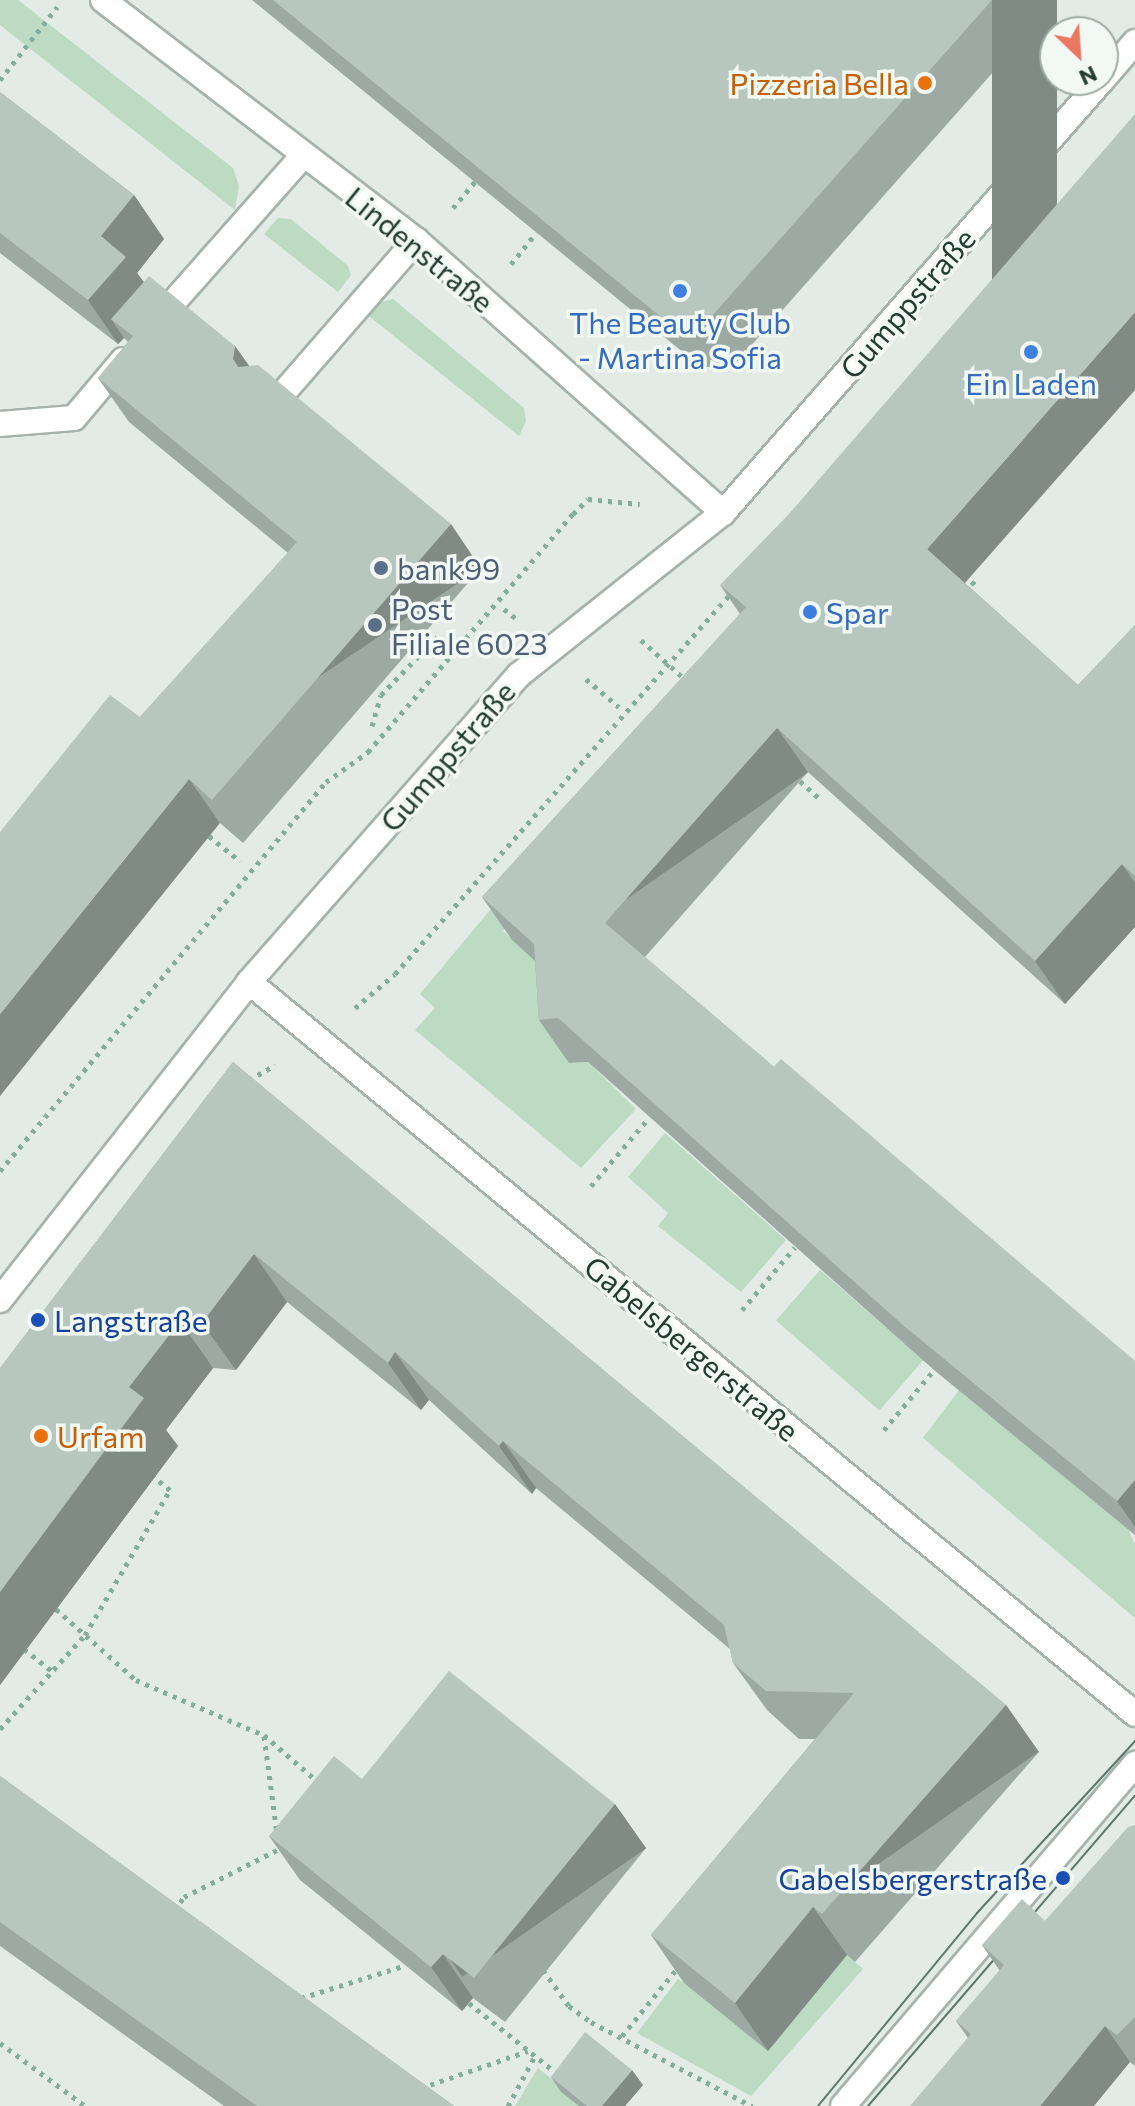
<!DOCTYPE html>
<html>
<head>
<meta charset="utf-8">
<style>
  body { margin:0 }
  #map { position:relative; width:1135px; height:2106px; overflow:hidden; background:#e2ebe6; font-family:Commissioner,sans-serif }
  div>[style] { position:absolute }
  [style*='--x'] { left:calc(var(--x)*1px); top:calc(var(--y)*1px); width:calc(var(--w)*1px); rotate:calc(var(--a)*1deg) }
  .green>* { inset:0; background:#bcdbc2; transform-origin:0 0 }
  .path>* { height:5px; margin-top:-2.5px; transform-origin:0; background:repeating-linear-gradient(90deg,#84ad9d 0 4px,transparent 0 10px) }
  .roads { filter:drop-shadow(2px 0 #a5b3ac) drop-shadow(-2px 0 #a5b3ac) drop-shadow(0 2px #a5b3ac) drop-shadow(0 -2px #a5b3ac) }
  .minor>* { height:24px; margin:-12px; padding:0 12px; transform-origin:12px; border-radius:12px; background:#fff }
  .tram>* { height:2px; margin:-1px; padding:0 1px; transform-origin:1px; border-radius:1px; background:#5d776e }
  .wall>* { inset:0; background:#9daaa4 }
  .shaded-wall>* { inset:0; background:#808b86; transform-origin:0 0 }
  .building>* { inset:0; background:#b7c6bf }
  .dots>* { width:22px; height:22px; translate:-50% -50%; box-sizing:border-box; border:4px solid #f2f8f4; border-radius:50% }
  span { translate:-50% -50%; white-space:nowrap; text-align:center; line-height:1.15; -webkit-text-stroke:7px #f2f8f4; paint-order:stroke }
  .food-label { font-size:30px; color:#c56008 }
  .right { translate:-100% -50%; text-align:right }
  .left { translate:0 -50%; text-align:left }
  .street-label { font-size:30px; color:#233b32 }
  .shop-label { font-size:30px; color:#366cbe }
  .service-label { font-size:30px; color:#4e5e75 }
  .transit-label { font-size:30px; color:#164399 }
  .north { position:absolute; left:1039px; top:16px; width:80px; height:80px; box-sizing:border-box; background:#f2f8f4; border:2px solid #9faca6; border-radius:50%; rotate:155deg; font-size:22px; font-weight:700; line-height:32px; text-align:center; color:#233b32 }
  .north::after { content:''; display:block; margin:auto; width:28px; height:36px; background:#ea7761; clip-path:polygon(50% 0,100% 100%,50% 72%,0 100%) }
</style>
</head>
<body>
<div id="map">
  <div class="green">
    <i style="clip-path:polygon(0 0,18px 0,233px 168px,239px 186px,235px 210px,0 25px)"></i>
    <i style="clip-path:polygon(278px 218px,291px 219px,348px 266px,351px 275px,338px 292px,264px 234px)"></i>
    <i style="clip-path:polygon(393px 299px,524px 408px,526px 421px,519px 436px,365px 313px,374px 304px)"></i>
    <i style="clip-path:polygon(495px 904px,512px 919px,503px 931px,591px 1012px,569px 1063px,588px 1062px,636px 1109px,581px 1168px,415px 1030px,435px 1008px,420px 994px)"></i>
    <i style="clip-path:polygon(665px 1133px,786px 1240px,741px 1292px,658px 1226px,668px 1213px,628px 1177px)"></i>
    <i style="left:820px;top:1270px;width:137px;height:67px;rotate:41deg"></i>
    <i style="clip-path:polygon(959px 1390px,1128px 1529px,1135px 1545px,1135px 1618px,923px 1438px)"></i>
    <i style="clip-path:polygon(847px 1955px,863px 1969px,751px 2096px,637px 2033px,678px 1979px,684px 1983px)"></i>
    <i style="clip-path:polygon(538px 2068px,585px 2106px,515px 2106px)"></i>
  </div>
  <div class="path">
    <i style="--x:0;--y:80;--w:93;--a:-52"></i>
    <i style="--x:453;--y:208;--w:35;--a:-50"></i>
    <i style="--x:511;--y:264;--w:40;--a:-51"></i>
    <i style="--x:964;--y:575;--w:18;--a:41"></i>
    <i style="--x:504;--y:609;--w:16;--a:38"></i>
    <i style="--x:641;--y:640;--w:62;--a:41.7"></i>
    <i style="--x:586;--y:679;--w:43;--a:40.3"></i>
    <i style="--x:372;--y:726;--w:32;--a:-74"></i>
    <i style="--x:381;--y:695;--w:81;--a:-46"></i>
    <i style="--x:800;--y:781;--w:27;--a:42"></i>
    <i style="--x:209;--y:836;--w:40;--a:39"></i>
    <i style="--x:355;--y:1008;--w:52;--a:-40.4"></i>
    <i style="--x:395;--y:974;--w:509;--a:-48.58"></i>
    <i style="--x:249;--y:1080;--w:30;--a:-30"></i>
    <i style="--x:0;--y:1171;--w:508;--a:-50.04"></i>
    <i style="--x:326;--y:782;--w:52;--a:-35.5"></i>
    <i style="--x:368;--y:752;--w:314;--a:-49.3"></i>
    <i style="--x:573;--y:514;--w:21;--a:-45"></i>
    <i style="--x:588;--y:499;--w:52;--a:5.5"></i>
    <i style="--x:591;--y:1186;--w:88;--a:-49.6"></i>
    <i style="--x:742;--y:1310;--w:82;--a:-49.9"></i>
    <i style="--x:884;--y:1430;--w:78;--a:-50.2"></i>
    <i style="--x:56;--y:1609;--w:107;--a:41.6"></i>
    <i style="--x:136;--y:1680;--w:139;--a:23.3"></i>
    <i style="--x:264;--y:1735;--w:72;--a:41"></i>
    <i style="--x:24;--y:1649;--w:36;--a:38"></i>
    <i style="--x:0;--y:1729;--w:127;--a:-47.9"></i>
    <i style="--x:85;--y:1635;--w:168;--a:-59.6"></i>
    <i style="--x:170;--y:1490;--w:21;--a:-141"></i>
    <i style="--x:264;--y:1736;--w:98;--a:82.4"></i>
    <i style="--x:174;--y:1910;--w:16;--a:-52"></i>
    <i style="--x:184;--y:1897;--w:106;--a:-26.8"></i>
    <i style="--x:543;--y:1970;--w:44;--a:54.2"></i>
    <i style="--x:569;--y:2006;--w:27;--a:36"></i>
    <i style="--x:591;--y:2022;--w:182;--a:27.6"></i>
    <i style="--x:301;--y:1998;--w:110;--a:-17.4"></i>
    <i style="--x:469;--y:2003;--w:115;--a:38.7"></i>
    <i style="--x:622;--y:2036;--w:92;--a:-50.8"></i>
    <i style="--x:0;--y:2043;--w:106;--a:36.5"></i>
    <i style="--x:421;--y:2088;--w:113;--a:-19.1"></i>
    <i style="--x:508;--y:2106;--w:57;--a:-61.6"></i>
  </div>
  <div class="roads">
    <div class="minor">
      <i style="--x:103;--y:0;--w:394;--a:37.5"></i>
      <i style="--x:416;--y:240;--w:411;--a:41.6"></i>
      <i style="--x:1103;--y:79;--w:49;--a:-49.1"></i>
      <i style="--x:155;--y:323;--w:223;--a:-48.5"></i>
      <i style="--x:278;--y:399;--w:211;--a:-49"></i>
      <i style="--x:0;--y:424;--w:74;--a:-4.6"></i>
      <i style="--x:74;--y:418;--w:76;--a:-49.8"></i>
      <i style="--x:249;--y:982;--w:1149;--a:39.56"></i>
      <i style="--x:0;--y:1300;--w:404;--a:-51.9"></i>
      <i style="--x:249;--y:982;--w:409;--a:-48.7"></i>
      <i style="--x:519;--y:675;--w:260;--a:-38.5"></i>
      <i style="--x:723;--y:513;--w:575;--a:-48.8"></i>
      <i style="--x:843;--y:2106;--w:450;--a:-49.5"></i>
    </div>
  </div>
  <div class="tram">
    <i style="--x:818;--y:2106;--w:250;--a:-50.5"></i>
    <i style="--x:977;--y:1913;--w:234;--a:-47.4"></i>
    <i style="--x:868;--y:2106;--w:409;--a:-49.3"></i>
  </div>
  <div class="wall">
    <i style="clip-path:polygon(252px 0,1057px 0,732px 367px,701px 367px)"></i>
    <i style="clip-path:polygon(0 92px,134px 195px,164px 239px,137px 273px,144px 282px,235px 346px,249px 366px,481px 568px,243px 843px,220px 823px,140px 717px,288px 553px,129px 422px,98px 378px,128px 342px,124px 338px,118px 344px,0 253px)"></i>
    <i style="clip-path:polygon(965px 583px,1078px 685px,1135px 625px,1135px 927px,1065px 1004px,808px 772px,645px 957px,774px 1067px,1135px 1361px,1135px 1535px,934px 1370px,588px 1062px,569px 1063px,539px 1020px,535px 961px,512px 940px,482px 897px,740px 614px,720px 585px)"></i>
    <i style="clip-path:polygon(233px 1062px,1006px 1705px,1039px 1752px,855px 1962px,847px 1955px,768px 2051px,684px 1983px,651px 1935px,815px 1739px,799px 1739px,767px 1710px,733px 1663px,730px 1649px,536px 1488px,532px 1494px,429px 1400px,421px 1410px,287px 1302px,236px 1370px,213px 1368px,166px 1430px,178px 1446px,0 1685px,0 1368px)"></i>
    <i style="clip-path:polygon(0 1776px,454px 2106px,224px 2106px,0 1946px)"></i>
    <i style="clip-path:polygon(362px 1779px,615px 1804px,646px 1848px,505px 2022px,473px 1998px,462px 2011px,300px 1880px,269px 1836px)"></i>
    <i style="clip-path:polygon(1135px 1825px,1135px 2066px,1130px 2062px,968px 2038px,956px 2021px,1000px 1971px,982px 1945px,1045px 1921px)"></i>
    <i style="clip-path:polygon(551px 2077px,643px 2085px,625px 2106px,579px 2106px,561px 2092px)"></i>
  </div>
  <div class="shaded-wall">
    <i style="left:992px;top:0;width:65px;height:436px"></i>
    <i style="clip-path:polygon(134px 195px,164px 239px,137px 273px,157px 300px,111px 319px,124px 338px,118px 344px,88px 300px,101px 236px)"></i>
    <i style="clip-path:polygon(1135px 312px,1135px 390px,957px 592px,927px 549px)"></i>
    <i style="clip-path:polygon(235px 346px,266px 390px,264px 403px,233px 359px)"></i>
    <i style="left:451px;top:524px;width:53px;height:365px;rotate:56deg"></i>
    <i style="left:777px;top:728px;width:54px;height:260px;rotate:55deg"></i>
    <i style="clip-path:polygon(189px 779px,220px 823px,0 1096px,0 1014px)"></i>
    <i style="clip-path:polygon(1122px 864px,1135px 883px,1135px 927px,1065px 1004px,1035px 961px)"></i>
    <i style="clip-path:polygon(254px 1254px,287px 1302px,236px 1370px,202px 1323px)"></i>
    <i style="clip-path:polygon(180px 1321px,213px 1368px,166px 1430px,178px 1446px,0 1685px,0 1592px,129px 1387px)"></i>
    <i style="clip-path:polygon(395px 1352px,429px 1400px,421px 1410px,388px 1363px)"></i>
    <i style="clip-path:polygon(503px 1441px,536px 1488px,532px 1494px,499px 1446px)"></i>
    <i style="clip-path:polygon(1135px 1480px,1135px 1527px,1117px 1501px)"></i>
    <i style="left:1006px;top:1705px;width:57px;height:278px;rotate:55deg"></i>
    <i style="left:615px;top:1804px;width:54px;height:224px;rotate:55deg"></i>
    <i style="clip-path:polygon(813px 1907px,847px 1955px,768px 2051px,735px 2003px)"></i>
    <i style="clip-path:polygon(443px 1954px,473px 1998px,462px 2011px,431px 1967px)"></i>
    <i style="clip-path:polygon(1105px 2026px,1130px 2062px,1094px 2106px,1040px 2106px)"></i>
    <i style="clip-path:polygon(632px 2070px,643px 2085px,625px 2106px,602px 2106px)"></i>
  </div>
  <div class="building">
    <i style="clip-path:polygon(273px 0,992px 0,703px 326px,672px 326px)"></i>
    <i style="clip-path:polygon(0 92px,134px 195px,101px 236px,126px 257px,88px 300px,0 233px)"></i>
    <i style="clip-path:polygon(1135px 114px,1135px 312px,927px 549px,1078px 685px,1135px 625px,1135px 876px,1122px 864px,1035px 961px,777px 728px,605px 923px,774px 1067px,781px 1059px,1135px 1361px,1135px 1480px,1117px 1501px,904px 1326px,558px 1018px,539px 1020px,534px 944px,482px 897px,746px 607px,720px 585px,789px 514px)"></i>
    <i style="clip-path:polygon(149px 276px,235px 346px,233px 359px,238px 367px,258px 365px,451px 524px,212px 800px,189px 779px,0 1014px,0 832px,110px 695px,140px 717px,297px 542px,98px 378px,133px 336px,111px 319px)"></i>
    <i style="clip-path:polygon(233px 1062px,1006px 1705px,822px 1914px,813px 1907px,735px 2003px,651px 1935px,854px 1693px,766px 1691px,733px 1663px,724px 1625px,503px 1441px,499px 1446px,395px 1352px,388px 1363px,254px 1254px,202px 1323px,180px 1321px,129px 1387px,144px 1398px,0 1592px,0 1368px)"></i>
    <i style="clip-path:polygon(449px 1671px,615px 1804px,474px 1978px,443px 1954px,431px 1967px,269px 1836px,334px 1756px,362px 1779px)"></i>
    <i style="clip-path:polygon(0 1776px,454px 2106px,257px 2106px,0 1922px)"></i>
    <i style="clip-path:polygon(1135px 1825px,1135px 2017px,1117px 2035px,1105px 2026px,1040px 2106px,910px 2106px,971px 2034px,956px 2021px,1004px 1965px,982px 1945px,1022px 1899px,1045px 1921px,1128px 1827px)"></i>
    <i style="clip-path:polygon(585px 2032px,632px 2070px,602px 2106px,587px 2106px,551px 2077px)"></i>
  </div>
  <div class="dots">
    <i style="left:925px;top:83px;background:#e8710a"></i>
    <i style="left:680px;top:291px;background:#3f7fe0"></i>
    <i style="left:1031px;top:352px;background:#3f7fe0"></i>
    <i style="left:381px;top:568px;background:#5c6f8a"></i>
    <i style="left:810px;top:612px;background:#3f7fe0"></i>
    <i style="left:375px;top:625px;background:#5c6f8a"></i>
    <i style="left:38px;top:1320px;background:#1a4fb4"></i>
    <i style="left:41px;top:1436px;background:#e8710a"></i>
    <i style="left:1063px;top:1878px;background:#1a4fb4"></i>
  </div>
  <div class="food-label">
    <span class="right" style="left:909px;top:83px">Pizzeria Bella</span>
    <span class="left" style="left:57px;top:1436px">Urfam</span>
  </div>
  <div class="street-label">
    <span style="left:420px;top:249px;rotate:39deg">Lindenstraße</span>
    <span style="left:907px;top:303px;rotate:-49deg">Gumppstraße</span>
    <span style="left:447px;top:756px;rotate:-49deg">Gumppstraße</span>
    <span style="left:692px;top:1348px;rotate:40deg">Gabelsbergerstraße</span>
  </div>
  <div class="shop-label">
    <span style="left:680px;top:339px">The Beauty Club<br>- Martina Sofia</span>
    <span style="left:1031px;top:383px">Ein Laden</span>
    <span class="left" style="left:826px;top:612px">Spar</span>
  </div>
  <div class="service-label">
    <span class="left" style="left:397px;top:568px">bank99</span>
    <span class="left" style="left:391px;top:625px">Post<br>Filiale 6023</span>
  </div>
  <div class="transit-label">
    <span class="left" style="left:54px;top:1320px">Langstraße</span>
    <span class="right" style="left:1047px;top:1878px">Gabelsbergerstraße</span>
  </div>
  <div class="north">N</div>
</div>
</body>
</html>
